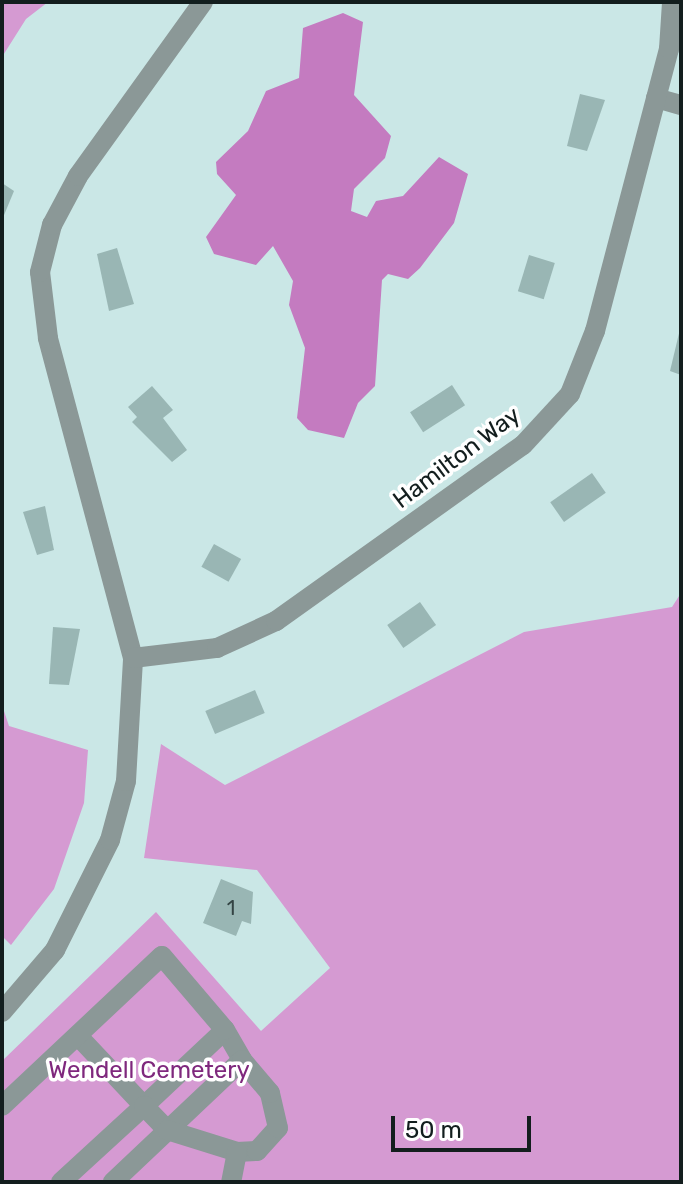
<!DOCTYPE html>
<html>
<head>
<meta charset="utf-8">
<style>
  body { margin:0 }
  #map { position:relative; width:683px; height:1184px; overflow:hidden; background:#cae7e6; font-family:Rubik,sans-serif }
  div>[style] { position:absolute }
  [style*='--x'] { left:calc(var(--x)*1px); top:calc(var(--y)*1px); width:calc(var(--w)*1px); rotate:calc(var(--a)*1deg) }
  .green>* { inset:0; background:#d59ad2 }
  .water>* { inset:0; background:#c47bc0 }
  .building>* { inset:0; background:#99b6b4; transform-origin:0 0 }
  .minor>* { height:20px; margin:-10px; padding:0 10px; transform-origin:10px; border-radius:10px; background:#8b9897 }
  span { translate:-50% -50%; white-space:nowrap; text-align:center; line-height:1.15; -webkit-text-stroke:7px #fff; paint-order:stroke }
  .number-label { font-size:20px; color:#344444 }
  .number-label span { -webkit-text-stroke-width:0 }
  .street-label { font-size:24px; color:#131e1e }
  .park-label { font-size:24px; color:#7f287d }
  .frame { position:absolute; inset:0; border:4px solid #131e1e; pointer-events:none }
  .scale { position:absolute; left:391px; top:1116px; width:140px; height:36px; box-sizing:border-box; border:4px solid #131e1e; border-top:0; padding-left:10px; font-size:24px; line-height:28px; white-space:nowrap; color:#131e1e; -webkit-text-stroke:6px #fff; paint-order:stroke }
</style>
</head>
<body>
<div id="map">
  <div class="green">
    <i style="clip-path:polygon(2px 2px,48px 2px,26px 19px,2px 57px)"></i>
    <i style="clip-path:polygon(681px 593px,681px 1182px,2px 1182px,2px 1061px,156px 912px,261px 1031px,330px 968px,257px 870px,144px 858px,161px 744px,225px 785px,524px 632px,672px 607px)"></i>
    <i style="clip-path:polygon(2px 705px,9px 726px,88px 750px,84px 803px,54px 889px,11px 945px,2px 936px)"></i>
  </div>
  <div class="water">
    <i style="clip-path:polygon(343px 13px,363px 22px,354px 95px,391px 136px,385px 158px,354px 189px,351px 211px,367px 217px,376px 201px,403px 196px,439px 157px,468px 174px,454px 223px,420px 268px,408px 279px,388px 274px,382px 280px,375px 386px,358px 403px,344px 438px,308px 430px,297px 418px,305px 348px,289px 305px,293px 281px,273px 246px,256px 265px,214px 254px,206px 237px,236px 195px,217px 174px,216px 162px,248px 131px,266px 91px,299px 78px,303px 28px)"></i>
  </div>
  <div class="building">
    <i style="clip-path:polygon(580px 94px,605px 100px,587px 151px,567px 146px)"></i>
    <i style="clip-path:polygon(2px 183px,14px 191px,2px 220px)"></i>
    <i style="clip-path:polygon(117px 248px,134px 304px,109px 311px,97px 254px)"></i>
    <i style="left:529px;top:255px;width:27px;height:38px;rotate:17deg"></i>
    <i style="clip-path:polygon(681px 325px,681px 375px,670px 371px)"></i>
    <i style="left:452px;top:385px;width:24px;height:50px;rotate:57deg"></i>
    <i style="clip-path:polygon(152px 386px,173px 410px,163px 418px,187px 450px,172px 462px,132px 422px,137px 417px,128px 407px)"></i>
    <i style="left:592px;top:473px;width:24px;height:51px;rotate:55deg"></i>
    <i style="clip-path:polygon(45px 506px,54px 550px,37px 555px,23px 512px)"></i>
    <i style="left:214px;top:544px;width:31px;height:26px;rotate:29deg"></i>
    <i style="left:420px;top:602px;width:28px;height:40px;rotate:55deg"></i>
    <i style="clip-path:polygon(53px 627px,80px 629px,69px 685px,49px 684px)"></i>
    <i style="left:255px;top:690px;width:25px;height:54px;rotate:67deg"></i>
    <i style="clip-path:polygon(221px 879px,253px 892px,251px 924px,242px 921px,236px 936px,203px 923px)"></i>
  </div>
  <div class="minor">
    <i style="--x:656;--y:98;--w:26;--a:16"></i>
    <i style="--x:133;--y:658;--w:331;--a:-104.9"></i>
    <i style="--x:48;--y:338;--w:66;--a:-96.9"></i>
    <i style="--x:40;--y:272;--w:49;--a:-75.7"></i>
    <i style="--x:52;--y:225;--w:55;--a:-62"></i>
    <i style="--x:78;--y:176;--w:214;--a:-54.3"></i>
    <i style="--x:2;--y:1012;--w:82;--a:-49.5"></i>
    <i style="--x:55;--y:950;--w:123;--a:-63.4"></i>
    <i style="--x:110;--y:840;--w:61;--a:-74.8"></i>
    <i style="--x:126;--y:781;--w:123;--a:-86.7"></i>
    <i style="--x:133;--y:658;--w:85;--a:-6.8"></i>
    <i style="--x:217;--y:648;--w:65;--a:-24.6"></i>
    <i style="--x:276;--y:621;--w:303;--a:-35.5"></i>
    <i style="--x:523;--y:445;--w:69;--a:-47.3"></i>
    <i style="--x:570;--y:394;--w:68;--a:-68.4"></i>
    <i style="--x:595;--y:331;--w:292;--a:-75.3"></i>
    <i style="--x:669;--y:49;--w:47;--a:-86.3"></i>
    <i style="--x:78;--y:1036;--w:96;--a:46.7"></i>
    <i style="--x:144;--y:1106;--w:111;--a:-43.2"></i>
    <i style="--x:225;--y:1030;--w:34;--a:60"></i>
    <i style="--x:242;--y:1060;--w:178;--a:136.6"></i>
    <i style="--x:2;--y:1106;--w:219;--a:-43.2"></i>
    <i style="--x:162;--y:956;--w:97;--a:49.6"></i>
    <i style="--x:237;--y:1152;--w:20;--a:-3"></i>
    <i style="--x:257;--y:1151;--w:31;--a:-48"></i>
    <i style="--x:278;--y:1128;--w:36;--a:-103"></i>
    <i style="--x:270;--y:1093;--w:43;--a:-130.3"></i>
    <i style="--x:61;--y:1182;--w:113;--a:-42.5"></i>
    <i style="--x:144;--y:1106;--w:33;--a:46"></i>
    <i style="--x:167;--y:1130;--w:73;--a:17.4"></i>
    <i style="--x:237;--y:1152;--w:31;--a:101"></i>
  </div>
  <div class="number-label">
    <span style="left:231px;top:908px">1</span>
  </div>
  <div class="street-label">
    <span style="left:457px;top:458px;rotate:-37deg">Hamilton Way</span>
  </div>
  <div class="park-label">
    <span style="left:149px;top:1071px">Wendell Cemetery</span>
  </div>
  <div class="frame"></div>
  <div class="scale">50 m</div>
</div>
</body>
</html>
